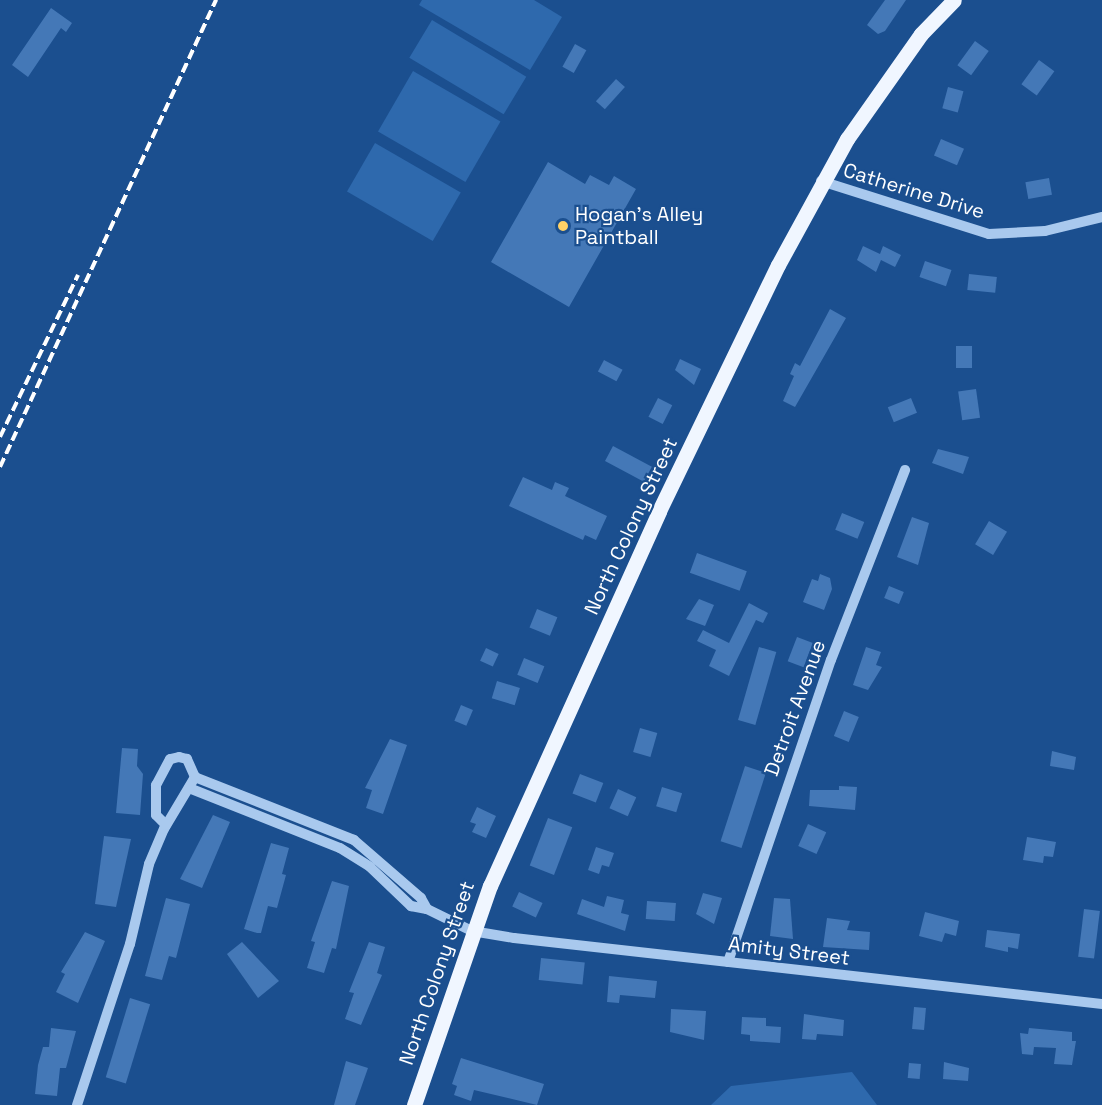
<!DOCTYPE html>
<html>
<head>
<meta charset="utf-8">
<style>
  body { margin:0 }
  #map { position:relative; width:1102px; height:1105px; overflow:hidden; background:#1b4f8f; font-family:"Space Grotesk",sans-serif }
  div>[style] { position:absolute }
  [style*='--x'] { left:calc(var(--x)*1px); top:calc(var(--y)*1px); width:calc(var(--w)*1px); rotate:calc(var(--a)*1deg) }
  .green>* { inset:0; background:#2e69ad; transform-origin:0 0 }
  .building>* { inset:0; background:#4478b7; transform-origin:0 0 }
  .minor>* { height:10px; margin:-5px; padding:0 5px; transform-origin:5px; border-radius:5px; background:#a9c9ee }
  .major>* { height:15px; margin:-7.5px; padding:0 7.5px; transform-origin:7.5px; border-radius:7.5px; background:#f0f6ff }
  .rail>* { height:4px; margin-top:-2px; transform-origin:0; background:repeating-linear-gradient(90deg,#fff 0 10px,transparent 0 14.5px) }
  .dots>* { width:16px; height:16px; translate:-50% -50%; box-sizing:border-box; border:3px solid #1b4f8f; border-radius:50% }
  span { translate:-50% -50%; white-space:nowrap; text-align:center; line-height:1.15; -webkit-text-stroke:4.5px #1b4f8f; paint-order:stroke }
  .street-label { font-size:20px; color:#fff }
  .poi-label { font-size:20px; color:#fff }
  .left { translate:0 -50%; text-align:left }
</style>
</head>
<body>
<div id="map">
  <div class="green">
    <i style="clip-path:polygon(422px 0,534px 0,562px 17px,530px 70px,419px 5px)"></i>
    <i style="left:432px;top:20px;width:110px;height:44px;rotate:31deg"></i>
    <i style="left:413px;top:71px;width:101px;height:70px;rotate:30deg"></i>
    <i style="left:375px;top:143px;width:99px;height:56px;rotate:30deg"></i>
    <i style="clip-path:polygon(852px 1072px,877px 1105px,711px 1105px,731px 1086px)"></i>
  </div>
  <div class="building">
    <i style="clip-path:polygon(885px 0,906px 0,885px 31px,878px 34px,867px 25px)"></i>
    <i style="clip-path:polygon(51px 8px,72px 23px,66px 32px,61px 28px,28px 77px,12px 65px)"></i>
    <i style="left:975px;top:41px;width:17px;height:30px;rotate:36deg"></i>
    <i style="left:575px;top:44px;width:13px;height:26px;rotate:29deg"></i>
    <i style="left:1039px;top:60px;width:19px;height:30px;rotate:36deg"></i>
    <i style="left:616px;top:79px;width:12px;height:30px;rotate:42deg"></i>
    <i style="left:948px;top:87px;width:16px;height:22px;rotate:15deg"></i>
    <i style="left:941px;top:139px;width:25px;height:18px;rotate:23deg"></i>
    <i style="clip-path:polygon(548px 162px,585px 184px,590px 175px,609px 185px,614px 176px,636px 189px,569px 307px,491px 262px)"></i>
    <i style="left:1049px;top:178px;width:17px;height:24px;rotate:80deg"></i>
    <i style="clip-path:polygon(863px 246px,880px 254px,883px 246px,901px 255px,895px 267px,881px 260px,876px 272px,857px 260px)"></i>
    <i style="left:925px;top:261px;width:28px;height:17px;rotate:19deg"></i>
    <i style="left:969px;top:274px;width:28px;height:16px;rotate:6deg"></i>
    <i style="clip-path:polygon(830px 309px,846px 318px,795px 407px,783px 401px,794px 376px,790px 374px,795px 363px,800px 366px)"></i>
    <i style="left:956px;top:346px;width:16px;height:22px"></i>
    <i style="clip-path:polygon(680px 359px,701px 369px,694px 385px,675px 370px)"></i>
    <i style="left:604px;top:360px;width:21px;height:13px;rotate:28deg"></i>
    <i style="left:976px;top:389px;width:29px;height:18px;rotate:82deg"></i>
    <i style="left:658px;top:398px;width:16px;height:21px;rotate:27deg"></i>
    <i style="left:911px;top:398px;width:16px;height:25px;rotate:68deg"></i>
    <i style="left:613px;top:446px;width:44px;height:17px;rotate:28deg"></i>
    <i style="clip-path:polygon(938px 449px,969px 457px,963px 474px,932px 463px)"></i>
    <i style="clip-path:polygon(523px 477px,552px 490px,555px 482px,569px 488px,565px 496px,607px 516px,596px 540px,585px 535px,583px 540px,509px 506px)"></i>
    <i style="left:842px;top:513px;width:24px;height:18px;rotate:22deg"></i>
    <i style="clip-path:polygon(912px 517px,929px 523px,918px 565px,897px 557px)"></i>
    <i style="left:989px;top:521px;width:21px;height:27px;rotate:31deg"></i>
    <i style="left:697px;top:553px;width:53px;height:21px;rotate:20deg"></i>
    <i style="clip-path:polygon(820px 574px,830px 578px,832px 589px,824px 610px,803px 602px,812px 579px,818px 581px)"></i>
    <i style="left:889px;top:586px;width:16px;height:13px;rotate:22deg"></i>
    <i style="clip-path:polygon(699px 599px,714px 605px,705px 626px,686px 619px)"></i>
    <i style="clip-path:polygon(749px 603px,768px 613px,763px 623px,756px 620px,729px 676px,709px 666px,716px 650px,697px 641px,703px 630px,729px 643px)"></i>
    <i style="left:537px;top:609px;width:22px;height:20px;rotate:22deg"></i>
    <i style="left:797px;top:637px;width:17px;height:26px;rotate:21deg"></i>
    <i style="left:759px;top:647px;width:18px;height:76px;rotate:16deg"></i>
    <i style="clip-path:polygon(866px 647px,881px 652px,876px 665px,882px 667px,868px 690px,853px 685px)"></i>
    <i style="left:486px;top:648px;width:14px;height:14px;rotate:25deg"></i>
    <i style="left:524px;top:658px;width:22px;height:18px;rotate:22deg"></i>
    <i style="left:497px;top:681px;width:24px;height:18px;rotate:17deg"></i>
    <i style="left:461px;top:705px;width:13px;height:17px;rotate:23deg"></i>
    <i style="left:844px;top:711px;width:16px;height:27px;rotate:22deg"></i>
    <i style="left:640px;top:728px;width:18px;height:25px;rotate:16deg"></i>
    <i style="clip-path:polygon(390px 739px,407px 745px,383px 814px,366px 808px,372px 790px,365px 788px)"></i>
    <i style="clip-path:polygon(122px 748px,138px 749px,137px 766px,143px 774px,140px 815px,116px 813px)"></i>
    <i style="clip-path:polygon(1052px 751px,1076px 757px,1074px 770px,1050px 766px)"></i>
    <i style="left:745px;top:766px;width:22px;height:79px;rotate:18deg"></i>
    <i style="left:580px;top:774px;width:25px;height:21px;rotate:21deg"></i>
    <i style="clip-path:polygon(839px 786px,857px 787px,855px 810px,809px 806px,810px 790px,839px 790px)"></i>
    <i style="left:662px;top:787px;width:21px;height:20px;rotate:17deg"></i>
    <i style="left:618px;top:789px;width:20px;height:21px;rotate:24deg"></i>
    <i style="clip-path:polygon(477px 807px,496px 816px,486px 838px,472px 832px,476px 824px,470px 822px)"></i>
    <i style="clip-path:polygon(213px 815px,230px 822px,202px 888px,180px 879px)"></i>
    <i style="left:548px;top:818px;width:26px;height:51px;rotate:21deg"></i>
    <i style="left:808px;top:824px;width:20px;height:24px;rotate:24deg"></i>
    <i style="clip-path:polygon(104px 836px,131px 839px,116px 907px,95px 904px)"></i>
    <i style="clip-path:polygon(1027px 837px,1056px 842px,1053px 857px,1044px 856px,1043px 863px,1023px 860px)"></i>
    <i style="clip-path:polygon(271px 843px,289px 848px,282px 874px,286px 875px,277px 908px,268px 906px,261px 933px,257px 933px,244px 929px)"></i>
    <i style="clip-path:polygon(596px 847px,614px 853px,609px 867px,602px 865px,599px 874px,588px 870px)"></i>
    <i style="clip-path:polygon(332px 881px,349px 886px,336px 949px,332px 948px,324px 973px,307px 968px,315px 942px,311px 941px)"></i>
    <i style="left:519px;top:892px;width:26px;height:16px;rotate:25deg"></i>
    <i style="clip-path:polygon(703px 893px,722px 898px,714px 924px,696px 914px)"></i>
    <i style="clip-path:polygon(607px 896px,624px 900px,621px 913px,629px 915px,625px 931px,577px 914px,582px 899px,604px 907px)"></i>
    <i style="clip-path:polygon(166px 898px,190px 904px,176px 958px,169px 956px,162px 980px,145px 976px)"></i>
    <i style="clip-path:polygon(774px 898px,790px 899px,793px 939px,770px 936px)"></i>
    <i style="left:647px;top:901px;width:29px;height:18px;rotate:4deg"></i>
    <i style="left:1084px;top:909px;width:16px;height:48px;rotate:7deg"></i>
    <i style="clip-path:polygon(925px 912px,959px 921px,956px 936px,945px 933px,942px 942px,919px 936px)"></i>
    <i style="clip-path:polygon(827px 918px,850px 921px,847px 930px,870px 932px,869px 950px,823px 947px)"></i>
    <i style="clip-path:polygon(987px 930px,1020px 934px,1018px 949px,1008px 947px,1008px 952px,985px 947px)"></i>
    <i style="clip-path:polygon(85px 932px,105px 941px,78px 1003px,56px 992px,65px 974px,61px 972px)"></i>
    <i style="clip-path:polygon(242px 942px,279px 981px,258px 998px,227px 954px)"></i>
    <i style="clip-path:polygon(369px 942px,385px 947px,377px 973px,382px 975px,361px 1025px,345px 1019px,354px 993px,349px 992px)"></i>
    <i style="left:541px;top:958px;width:44px;height:22px;rotate:6deg"></i>
    <i style="clip-path:polygon(609px 976px,657px 981px,655px 998px,620px 995px,619px 1003px,607px 1002px)"></i>
    <i style="left:130px;top:998px;width:21px;height:83px;rotate:17deg"></i>
    <i style="left:914px;top:1007px;width:12px;height:22px;rotate:5deg"></i>
    <i style="clip-path:polygon(671px 1009px,706px 1011px,704px 1040px,670px 1032px)"></i>
    <i style="clip-path:polygon(804px 1014px,844px 1020px,843px 1036px,817px 1034px,816px 1040px,802px 1039px)"></i>
    <i style="clip-path:polygon(742px 1017px,766px 1018px,766px 1026px,781px 1027px,780px 1043px,750px 1041px,750px 1035px,741px 1034px)"></i>
    <i style="clip-path:polygon(51px 1028px,76px 1031px,66px 1068px,60px 1068px,57px 1096px,35px 1094px,38px 1065px,43px 1047px,49px 1047px)"></i>
    <i style="clip-path:polygon(1029px 1028px,1072px 1032px,1072px 1041px,1076px 1041px,1072px 1065px,1054px 1064px,1056px 1048px,1034px 1047px,1033px 1055px,1022px 1054px,1020px 1033px,1028px 1034px)"></i>
    <i style="clip-path:polygon(461px 1058px,544px 1084px,537px 1105px,474px 1090px,471px 1101px,454px 1095px,457px 1086px,452px 1084px)"></i>
    <i style="clip-path:polygon(346px 1061px,368px 1068px,355px 1105px,334px 1105px)"></i>
    <i style="clip-path:polygon(944px 1062px,969px 1068px,968px 1081px,943px 1079px)"></i>
    <i style="left:909px;top:1063px;width:12px;height:15px;rotate:5deg"></i>
  </div>
  <div class="minor">
    <i style="--x:821;--y:181;--w:176;--a:17.5"></i>
    <i style="--x:989;--y:234;--w:56;--a:-3.1"></i>
    <i style="--x:1045;--y:231;--w:59;--a:-13.8"></i>
    <i style="--x:189;--y:788;--w:162;--a:21.7"></i>
    <i style="--x:340;--y:848;--w:36;--a:32"></i>
    <i style="--x:370;--y:867;--w:57;--a:43.6"></i>
    <i style="--x:411;--y:906;--w:16;--a:11"></i>
    <i style="--x:427;--y:909;--w:13;--a:-119"></i>
    <i style="--x:421;--y:898;--w:89;--a:-139.1"></i>
    <i style="--x:354;--y:840;--w:171;--a:-158.4"></i>
    <i style="--x:427;--y:909;--w:50;--a:26.1"></i>
    <i style="--x:472;--y:931;--w:43;--a:9.5"></i>
    <i style="--x:514;--y:938;--w:592;--a:6.4"></i>
    <i style="--x:728;--y:962;--w:319;--a:-71.2"></i>
    <i style="--x:831;--y:660;--w:204;--a:-68.7"></i>
    <i style="--x:77;--y:1105;--w:169;--a:-71.8"></i>
    <i style="--x:130;--y:944;--w:82;--a:-76.6"></i>
    <i style="--x:149;--y:864;--w:38;--a:-67"></i>
    <i style="--x:164;--y:829;--w:61;--a:-59.2"></i>
    <i style="--x:195;--y:777;--w:20;--a:-114"></i>
    <i style="--x:187;--y:759;--w:8;--a:-166"></i>
    <i style="--x:179;--y:757;--w:9;--a:167"></i>
    <i style="--x:170;--y:759;--w:30;--a:118"></i>
    <i style="--x:156;--y:785;--w:30;--a:90"></i>
    <i style="--x:156;--y:815;--w:14;--a:45"></i>
  </div>
  <div class="major">
    <i style="--x:414;--y:1105;--w:232;--a:-70.9"></i>
    <i style="--x:490;--y:886;--w:411;--a:-65.7"></i>
    <i style="--x:659;--y:511;--w:273;--a:-64.2"></i>
    <i style="--x:778;--y:265;--w:144;--a:-61.3"></i>
    <i style="--x:847;--y:139;--w:128;--a:-54.8"></i>
    <i style="--x:921;--y:34;--w:47;--a:-45.9"></i>
  </div>
  <div class="rail">
    <i style="--x:0;--y:437;--w:180;--a:-64.3"></i>
    <i style="--x:0;--y:467;--w:515;--a:-65.18"></i>
  </div>
  <div class="dots">
    <i style="left:563px;top:226px;background:#ffd166"></i>
  </div>
  <div class="street-label">
    <span style="left:914px;top:191px;rotate:17deg">Catherine Drive</span>
    <span style="left:631px;top:526px;rotate:-65deg">North Colony Street</span>
    <span style="left:795px;top:708px;rotate:-70deg">Detroit Avenue</span>
    <span style="left:789px;top:951px;rotate:7deg">Amity Street</span>
    <span style="left:437px;top:973px;rotate:-71deg">North Colony Street</span>
  </div>
  <div class="poi-label">
    <span class="left" style="left:575px;top:226px">Hogan's Alley<br>Paintball</span>
  </div>
</div>
</body>
</html>
